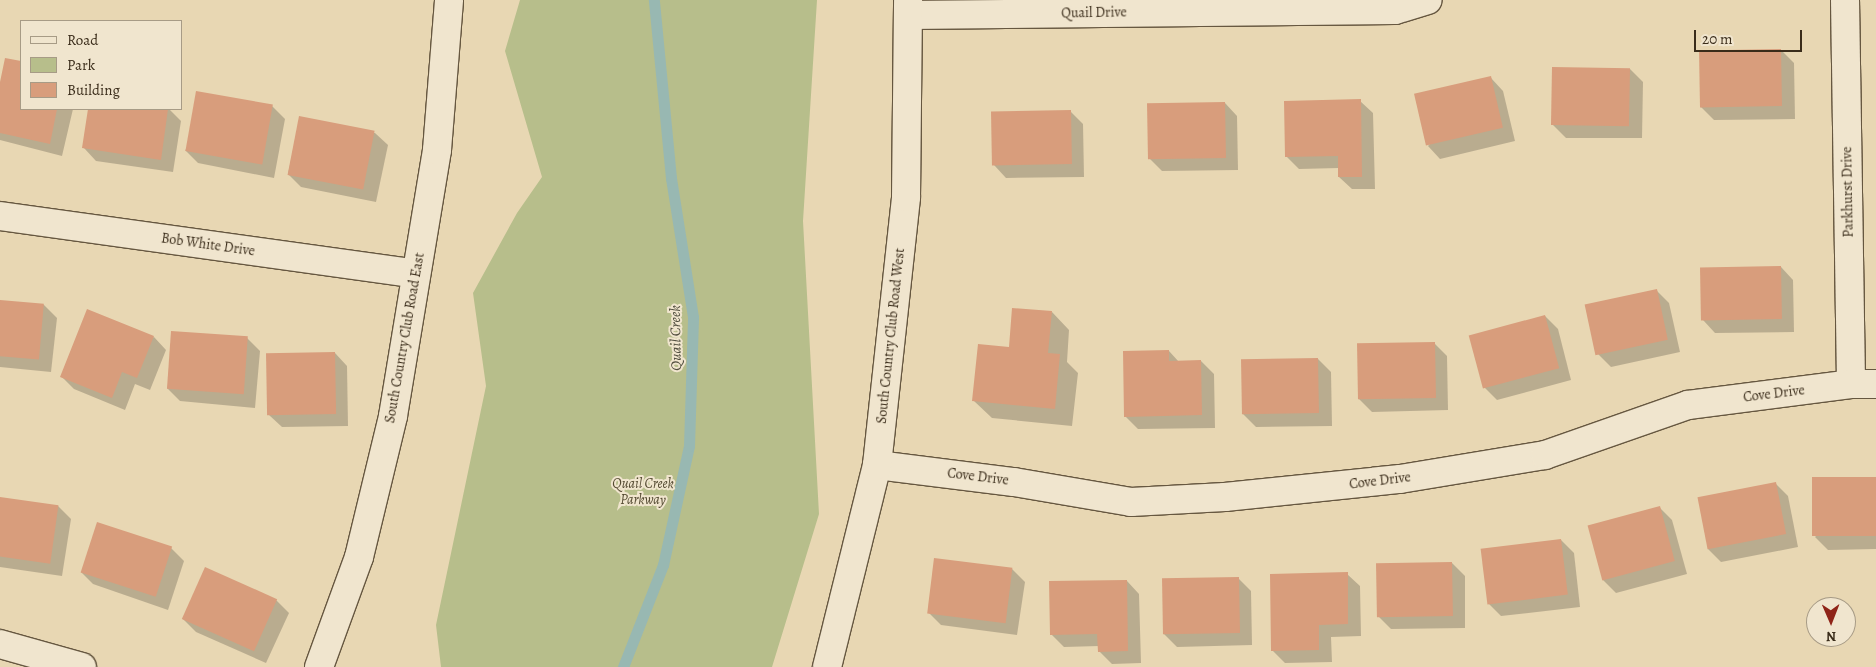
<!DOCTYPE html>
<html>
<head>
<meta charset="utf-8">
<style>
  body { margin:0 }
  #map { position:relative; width:1876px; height:667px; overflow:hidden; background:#e8d7b3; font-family:Alegreya,serif }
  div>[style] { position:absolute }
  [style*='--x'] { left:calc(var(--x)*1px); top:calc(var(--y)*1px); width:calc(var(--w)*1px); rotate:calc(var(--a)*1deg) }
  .green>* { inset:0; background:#b7be8b }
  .shadow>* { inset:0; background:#0003 }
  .stream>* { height:11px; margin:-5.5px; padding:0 5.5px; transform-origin:5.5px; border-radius:5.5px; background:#98b8b2 }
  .building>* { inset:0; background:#d89d7c; transform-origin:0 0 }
  .roads { filter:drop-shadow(1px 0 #665740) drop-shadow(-1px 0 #665740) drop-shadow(0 1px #665740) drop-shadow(0 -1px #665740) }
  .minor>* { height:28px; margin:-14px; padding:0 14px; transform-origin:14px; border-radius:14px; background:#f0e5ce }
  .tertiary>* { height:28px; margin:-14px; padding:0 14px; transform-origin:14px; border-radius:14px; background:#f0e5ce }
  span { translate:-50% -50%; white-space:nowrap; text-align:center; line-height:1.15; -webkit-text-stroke:4px #f0e5ce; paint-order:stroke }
  .street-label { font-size:14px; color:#3a2c1a }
  .park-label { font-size:14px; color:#534931; font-style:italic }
  .water-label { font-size:15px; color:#524f40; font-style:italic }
  .legend { position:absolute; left:20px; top:20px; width:162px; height:90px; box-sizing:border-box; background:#f0e5ce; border:1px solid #a79b86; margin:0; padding:6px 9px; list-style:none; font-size:15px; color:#3a2c1a }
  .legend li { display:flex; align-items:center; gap:10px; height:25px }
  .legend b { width:25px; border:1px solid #a79b86 }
  .north { position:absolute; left:1806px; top:597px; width:50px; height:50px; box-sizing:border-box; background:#f0e5ce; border:1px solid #a79b86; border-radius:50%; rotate:179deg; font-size:14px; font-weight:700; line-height:20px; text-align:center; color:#3a2c1a }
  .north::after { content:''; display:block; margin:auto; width:18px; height:22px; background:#8f2418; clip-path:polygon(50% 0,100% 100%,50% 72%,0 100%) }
  .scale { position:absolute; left:1694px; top:30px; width:108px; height:22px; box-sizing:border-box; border:2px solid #3a2c1a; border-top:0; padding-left:6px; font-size:15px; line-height:18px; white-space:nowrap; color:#3a2c1a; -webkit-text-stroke:4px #f0e5ce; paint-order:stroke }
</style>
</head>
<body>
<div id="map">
  <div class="green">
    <i style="clip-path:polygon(520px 0,817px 0,803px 221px,819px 514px,772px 667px,441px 667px,436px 625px,486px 386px,473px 293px,517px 213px,542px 177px,505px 51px)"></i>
  </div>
  <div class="shadow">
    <i style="clip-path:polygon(1781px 50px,1794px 63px,1795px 119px,1714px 120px,1701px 107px)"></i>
    <i style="clip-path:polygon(6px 59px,21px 62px,21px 109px,73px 109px,62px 156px,0 140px,0 88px)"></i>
    <i style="clip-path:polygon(1630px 69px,1643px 82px,1642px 138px,1566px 138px,1553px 125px)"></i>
    <i style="clip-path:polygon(1491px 78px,1503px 91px,1515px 141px,1440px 159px,1428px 146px)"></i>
    <i style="clip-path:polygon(1360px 101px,1373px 113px,1375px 189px,1352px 189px,1339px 177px,1339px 168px,1299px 169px,1286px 156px)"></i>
    <i style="clip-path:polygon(1225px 103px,1237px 116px,1238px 170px,1162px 171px,1149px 158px)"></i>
    <i style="clip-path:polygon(272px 106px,285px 119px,274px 178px,198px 163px,185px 150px)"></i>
    <i style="clip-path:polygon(89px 109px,169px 109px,181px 121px,173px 172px,96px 161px,84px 148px)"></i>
    <i style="clip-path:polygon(1070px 111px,1083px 124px,1084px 177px,1006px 178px,994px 165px)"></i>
    <i style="clip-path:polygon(300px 118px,375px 133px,388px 145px,376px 202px,301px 187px,288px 174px)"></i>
    <i style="clip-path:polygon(1781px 267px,1793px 280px,1794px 332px,1715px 333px,1703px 320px)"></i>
    <i style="clip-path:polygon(1656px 290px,1669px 303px,1680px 352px,1611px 367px,1598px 354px)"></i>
    <i style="clip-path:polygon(0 301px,44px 305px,57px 318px,51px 372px,0 367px)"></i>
    <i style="clip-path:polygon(1052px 312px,1069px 330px,1067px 362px,1078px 373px,1072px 426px,992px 418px,974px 401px,1010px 348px)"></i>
    <i style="clip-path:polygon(1545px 316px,1558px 329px,1571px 380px,1497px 400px,1484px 387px)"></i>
    <i style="clip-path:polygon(154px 337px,166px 350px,150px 390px,135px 384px,125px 410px,74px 389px,61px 376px)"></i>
    <i style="clip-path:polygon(247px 338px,260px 351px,255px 408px,180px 401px,167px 388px)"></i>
    <i style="clip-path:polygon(1434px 343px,1447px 356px,1448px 410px,1372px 412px,1359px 399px)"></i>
    <i style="clip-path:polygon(1169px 351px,1179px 362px,1201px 361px,1214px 374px,1215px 428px,1138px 429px,1125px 416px)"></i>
    <i style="clip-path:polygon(335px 353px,347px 366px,348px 426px,282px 427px,269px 415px)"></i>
    <i style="clip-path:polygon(1318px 359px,1331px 372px,1332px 426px,1256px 427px,1243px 414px)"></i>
    <i style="clip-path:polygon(1876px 478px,1876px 549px,1828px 550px,1815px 537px)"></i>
    <i style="clip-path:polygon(1775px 483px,1788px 496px,1798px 547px,1721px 562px,1708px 549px)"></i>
    <i style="clip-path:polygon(0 498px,58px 506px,71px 519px,62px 576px,0 567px)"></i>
    <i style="clip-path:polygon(1660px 508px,1672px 520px,1687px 574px,1616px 593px,1603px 580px)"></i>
    <i style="clip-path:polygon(1561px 540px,1574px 553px,1580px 607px,1501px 616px,1488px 603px)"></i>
    <i style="clip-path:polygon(171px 548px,184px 561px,168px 610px,93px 584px,81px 572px)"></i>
    <i style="clip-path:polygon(935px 559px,1012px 569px,1025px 582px,1017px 635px,941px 625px,928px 612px)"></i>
    <i style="clip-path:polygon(1452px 563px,1465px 576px,1465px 628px,1391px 629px,1378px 616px)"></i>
    <i style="clip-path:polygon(1347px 574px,1360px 586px,1361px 636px,1331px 637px,1332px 662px,1285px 663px,1272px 650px)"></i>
    <i style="clip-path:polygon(1238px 578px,1251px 591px,1252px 645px,1177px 647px,1164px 634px)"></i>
    <i style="clip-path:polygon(1127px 581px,1139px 594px,1141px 663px,1112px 664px,1099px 651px,1099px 646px,1064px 647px,1051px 634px)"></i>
    <i style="clip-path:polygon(276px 600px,289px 613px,266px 663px,196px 632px,183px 619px)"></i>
  </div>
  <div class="stream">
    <i style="--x:623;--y:667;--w:110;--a:-68.6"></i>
    <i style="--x:663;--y:565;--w:122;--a:-77.7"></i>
    <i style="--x:689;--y:446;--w:129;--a:-88.2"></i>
    <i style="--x:693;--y:317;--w:141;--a:-99"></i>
    <i style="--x:671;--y:178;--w:179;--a:-95.5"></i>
  </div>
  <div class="building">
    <i style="left:1781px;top:49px;width:57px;height:82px;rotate:89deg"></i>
    <i style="clip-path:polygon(5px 58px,21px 61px,21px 109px,57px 109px,50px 144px,0 133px,0 82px)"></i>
    <i style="left:1552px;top:67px;width:78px;height:58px;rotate:1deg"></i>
    <i style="left:1491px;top:76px;width:53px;height:79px;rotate:77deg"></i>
    <i style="left:196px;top:91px;width:78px;height:61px;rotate:10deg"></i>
    <i style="clip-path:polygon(1361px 99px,1362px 177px,1338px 177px,1338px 156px,1285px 157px,1284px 101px)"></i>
    <i style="left:1225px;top:102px;width:56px;height:78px;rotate:89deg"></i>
    <i style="clip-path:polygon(88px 109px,168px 109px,161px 160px,82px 148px)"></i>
    <i style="left:1071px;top:110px;width:54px;height:80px;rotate:89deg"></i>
    <i style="left:299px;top:116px;width:77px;height:60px;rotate:11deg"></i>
    <i style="left:1781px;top:266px;width:53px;height:81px;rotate:89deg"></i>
    <i style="left:1657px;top:289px;width:52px;height:74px;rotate:78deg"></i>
    <i style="left:0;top:300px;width:44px;height:56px;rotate:5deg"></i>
    <i style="clip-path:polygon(1012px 308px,1052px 311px,1048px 353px,1060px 354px,1055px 409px,972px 401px,978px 344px,1009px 347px)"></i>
    <i style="clip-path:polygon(87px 309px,154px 336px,137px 378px,122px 372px,112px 398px,60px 377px)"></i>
    <i style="left:1545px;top:315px;width:55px;height:79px;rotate:75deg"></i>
    <i style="left:171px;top:331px;width:77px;height:58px;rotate:4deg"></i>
    <i style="left:1435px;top:342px;width:56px;height:78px;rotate:89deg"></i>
    <i style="clip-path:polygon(1169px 350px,1169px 361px,1201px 360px,1202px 415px,1124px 417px,1123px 351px)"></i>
    <i style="left:335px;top:352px;width:62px;height:69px;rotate:89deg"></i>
    <i style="left:1318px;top:358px;width:55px;height:77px;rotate:89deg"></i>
    <i style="left:1876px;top:477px;width:59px;height:64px;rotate:90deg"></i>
    <i style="left:1776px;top:482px;width:53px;height:80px;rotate:79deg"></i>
    <i style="left:0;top:497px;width:59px;height:59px;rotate:8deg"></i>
    <i style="left:1660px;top:506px;width:57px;height:75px;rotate:75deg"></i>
    <i style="left:97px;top:522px;width:79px;height:53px;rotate:18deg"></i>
    <i style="left:1561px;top:539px;width:56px;height:81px;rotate:83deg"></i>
    <i style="left:934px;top:558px;width:79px;height:56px;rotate:7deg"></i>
    <i style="left:1452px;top:562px;width:54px;height:76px;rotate:89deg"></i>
    <i style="left:205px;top:567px;width:79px;height:57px;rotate:24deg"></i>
    <i style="clip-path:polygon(1348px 572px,1348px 624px,1319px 625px,1319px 650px,1271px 651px,1270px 574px)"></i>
    <i style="left:1239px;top:577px;width:56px;height:77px;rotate:89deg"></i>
    <i style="clip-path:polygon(1127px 580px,1128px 651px,1098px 652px,1097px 634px,1050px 635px,1049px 581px)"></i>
  </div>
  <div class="roads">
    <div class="minor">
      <i style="--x:1845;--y:0;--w:384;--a:89.1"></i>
      <i style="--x:909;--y:15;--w:486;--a:-0.6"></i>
      <i style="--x:1395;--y:10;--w:34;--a:-17"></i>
      <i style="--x:0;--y:216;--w:420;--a:7.9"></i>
      <i style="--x:877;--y:465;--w:138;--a:7.1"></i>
      <i style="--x:1014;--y:482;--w:119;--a:9.7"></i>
      <i style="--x:1131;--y:502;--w:94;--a:-3"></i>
      <i style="--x:1225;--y:497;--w:176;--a:-5.9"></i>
      <i style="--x:1400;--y:479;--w:147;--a:-9.4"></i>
      <i style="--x:1545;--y:455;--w:151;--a:-19.3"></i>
      <i style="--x:1688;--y:405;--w:164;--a:-7.3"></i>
      <i style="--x:1851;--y:384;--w:25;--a:0"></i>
      <i style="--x:0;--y:644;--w:85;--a:15.7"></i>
    </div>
    <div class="tertiary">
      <i style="--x:319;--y:667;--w:117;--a:-70"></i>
      <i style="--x:359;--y:557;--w:145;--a:-76.4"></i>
      <i style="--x:393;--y:416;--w:270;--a:-80.6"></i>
      <i style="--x:437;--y:150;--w:150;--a:-85.4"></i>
      <i style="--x:827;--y:667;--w:208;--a:-76.1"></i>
      <i style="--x:877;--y:465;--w:270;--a:-83.8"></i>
      <i style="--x:906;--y:197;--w:197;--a:-89.4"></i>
    </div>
  </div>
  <div class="street-label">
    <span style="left:1094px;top:13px;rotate:-1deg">Quail Drive</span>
    <span style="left:1848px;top:192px;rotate:-91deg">Parkhurst Drive</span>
    <span style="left:208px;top:245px;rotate:8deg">Bob White Drive</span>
    <span style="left:891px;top:336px;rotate:-84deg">South Country Club Road West</span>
    <span style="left:405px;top:338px;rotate:-80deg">South Country Club Road East</span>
    <span style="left:1774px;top:394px;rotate:-7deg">Cove Drive</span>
    <span style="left:978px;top:477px;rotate:7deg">Cove Drive</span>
    <span style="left:1380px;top:481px;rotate:-7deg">Cove Drive</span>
  </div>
  <div class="park-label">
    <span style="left:643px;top:492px">Quail Creek<br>Parkway</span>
  </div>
  <div class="water-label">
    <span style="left:676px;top:338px;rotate:-91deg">Quail Creek</span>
  </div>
  <ul class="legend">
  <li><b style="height:6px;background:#f0e5ce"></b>Road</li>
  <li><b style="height:14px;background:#b7be8b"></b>Park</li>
  <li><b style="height:14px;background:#d89d7c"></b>Building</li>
  </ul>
  <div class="north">N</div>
  <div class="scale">20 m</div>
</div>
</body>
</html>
